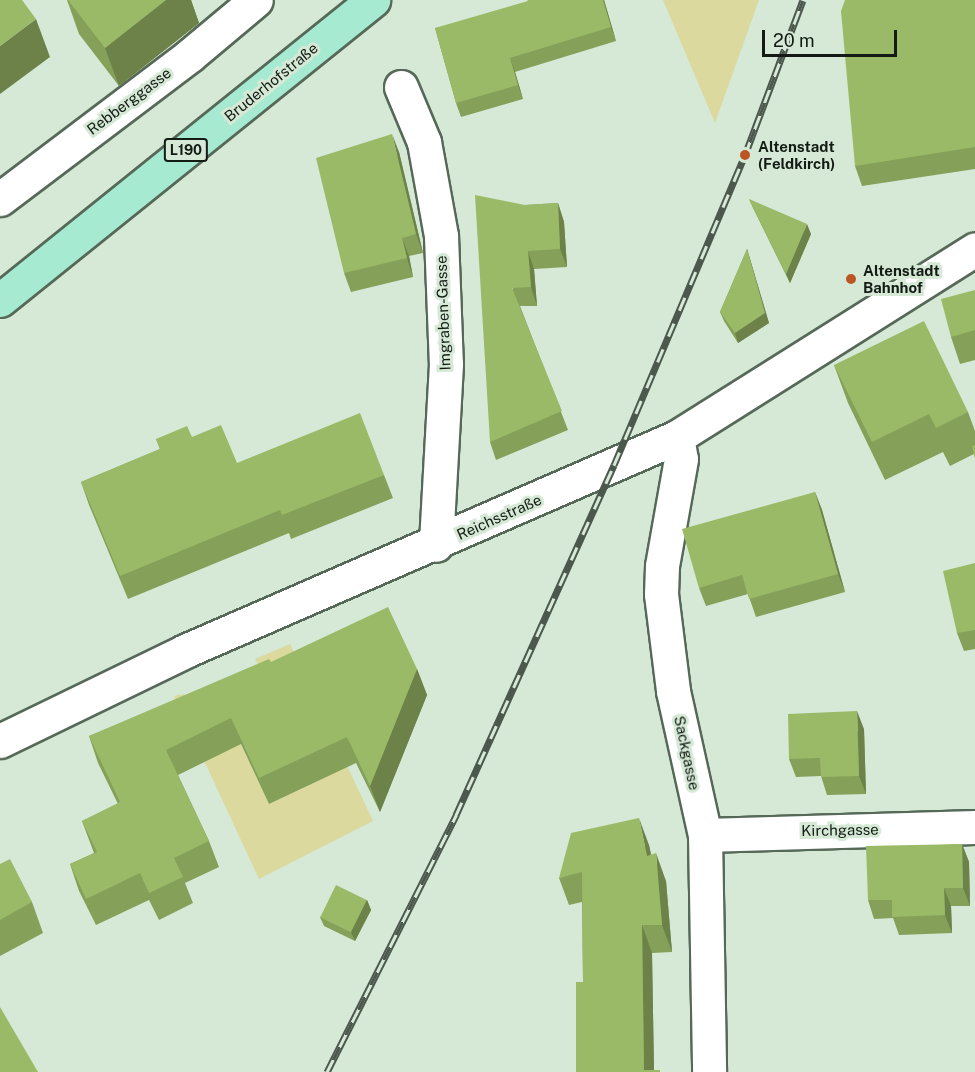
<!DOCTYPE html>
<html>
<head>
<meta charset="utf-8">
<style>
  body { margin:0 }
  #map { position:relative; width:975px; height:1072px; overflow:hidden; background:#d5e9d6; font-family:"Public Sans",sans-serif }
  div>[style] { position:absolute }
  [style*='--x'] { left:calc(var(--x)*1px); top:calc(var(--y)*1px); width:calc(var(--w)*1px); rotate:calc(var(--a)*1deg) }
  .green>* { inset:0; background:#dbd99e }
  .roads { filter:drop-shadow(2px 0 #566958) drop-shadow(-2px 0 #566958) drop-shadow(0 2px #566958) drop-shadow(0 -2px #566958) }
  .minor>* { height:33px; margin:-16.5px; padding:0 16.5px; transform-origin:16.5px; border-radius:16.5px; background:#fff }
  .major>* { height:33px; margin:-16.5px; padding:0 16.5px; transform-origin:16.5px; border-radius:16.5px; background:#a6ead2 }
  .rail>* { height:7px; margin-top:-3.5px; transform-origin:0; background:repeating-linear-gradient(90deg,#d5e9d6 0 14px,#4c574d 0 28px); box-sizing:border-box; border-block:2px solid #4c574d }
  .wall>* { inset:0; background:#84a059 }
  .shaded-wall>* { inset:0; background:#6c8249 }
  .building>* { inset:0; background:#9aba68; transform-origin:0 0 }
  .dots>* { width:16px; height:16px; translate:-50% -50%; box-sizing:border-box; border:3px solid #d5e9d6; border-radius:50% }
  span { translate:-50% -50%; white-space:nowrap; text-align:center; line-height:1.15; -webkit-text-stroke:6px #d5e9d6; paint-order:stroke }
  .shield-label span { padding:2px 4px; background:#d5e9d6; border:2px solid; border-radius:4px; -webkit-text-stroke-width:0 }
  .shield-label { font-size:14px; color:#131b14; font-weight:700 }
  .street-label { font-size:15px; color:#131b14 }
  .poi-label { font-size:15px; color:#131b14; font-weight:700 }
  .left { translate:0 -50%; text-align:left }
  .scale { position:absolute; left:762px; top:30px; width:135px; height:27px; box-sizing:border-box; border:3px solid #131b14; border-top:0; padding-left:8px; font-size:18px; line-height:21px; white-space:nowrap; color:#131b14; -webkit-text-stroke:4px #d5e9d6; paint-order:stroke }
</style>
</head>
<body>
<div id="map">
  <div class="green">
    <i style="clip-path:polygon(663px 0,759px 0,715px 123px)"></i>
    <i style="clip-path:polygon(290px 644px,373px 821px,259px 879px,174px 696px,184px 694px,198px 722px,241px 744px,269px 804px,322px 779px,255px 659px)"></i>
  </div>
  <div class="roads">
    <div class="minor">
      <i style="--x:401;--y:87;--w:60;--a:67.3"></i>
      <i style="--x:424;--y:142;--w:96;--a:79.7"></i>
      <i style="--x:441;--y:236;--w:128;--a:87.8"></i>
      <i style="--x:446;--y:364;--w:181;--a:93.2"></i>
      <i style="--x:0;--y:199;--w:237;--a:-37.1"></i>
      <i style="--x:189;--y:56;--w:87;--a:-39.9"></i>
      <i style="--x:677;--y:437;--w:22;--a:80"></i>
      <i style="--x:681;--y:459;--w:109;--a:100.1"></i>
      <i style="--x:662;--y:566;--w:28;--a:92"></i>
      <i style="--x:661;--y:594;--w:98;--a:82.9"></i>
      <i style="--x:673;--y:691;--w:148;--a:77.5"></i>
      <i style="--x:705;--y:835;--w:237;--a:89"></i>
      <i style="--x:0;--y:741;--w:206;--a:-25.9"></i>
      <i style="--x:185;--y:651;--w:537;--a:-23.51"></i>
      <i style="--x:677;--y:437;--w:352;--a:-32.2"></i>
      <i style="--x:705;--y:835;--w:270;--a:-1.7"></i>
    </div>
    <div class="major">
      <i style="--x:0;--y:300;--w:479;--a:-38.8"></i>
    </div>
  </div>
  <div class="rail">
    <i style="--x:327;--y:1072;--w:288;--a:-63.3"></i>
    <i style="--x:456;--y:815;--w:384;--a:-65.7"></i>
    <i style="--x:614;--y:465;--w:337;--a:-67.1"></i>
    <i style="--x:745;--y:155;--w:165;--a:-69.5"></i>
  </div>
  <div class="wall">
    <i style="clip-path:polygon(67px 0,191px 0,199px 23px,119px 86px,79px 34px)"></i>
    <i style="clip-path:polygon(604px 0,616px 41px,515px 72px,523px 99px,461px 117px,456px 103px,435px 28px)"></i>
    <i style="clip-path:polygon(975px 0,975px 169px,862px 186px,855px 166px)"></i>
    <i style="clip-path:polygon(399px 152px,423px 253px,409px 256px,413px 277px,351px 292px,344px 273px)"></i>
    <i style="clip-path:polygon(749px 199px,811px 234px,790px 283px,753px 208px)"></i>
    <i style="clip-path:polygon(558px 203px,564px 222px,567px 267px,534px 269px,537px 306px,520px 306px,568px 430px,496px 460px,490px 442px,525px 205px)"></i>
    <i style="clip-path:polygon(747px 249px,769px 323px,738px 343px,724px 321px,720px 312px)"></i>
    <i style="clip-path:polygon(975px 290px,975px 360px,960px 364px,951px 337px)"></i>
    <i style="clip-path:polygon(834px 365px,968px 412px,975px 431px,975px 458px,974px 454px,950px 466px,943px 452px,885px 480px,848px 403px)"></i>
    <i style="clip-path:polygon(192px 437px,237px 463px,384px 475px,393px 498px,291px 539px,289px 533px,128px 599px,89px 505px,81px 482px,160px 449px,156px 439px)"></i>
    <i style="clip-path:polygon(815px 492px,822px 510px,845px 592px,756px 617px,748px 594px,706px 606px,699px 588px)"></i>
    <i style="clip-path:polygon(975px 563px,975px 649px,964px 651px,957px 633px)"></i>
    <i style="clip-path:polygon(271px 662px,417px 669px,427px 695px,380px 812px,356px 763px,269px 804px,241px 744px,178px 775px,209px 841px,219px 867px,185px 883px,193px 903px,159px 920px,149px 900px,96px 925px,79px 891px,70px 864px,94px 853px,82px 821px,118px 804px,98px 763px,89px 736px)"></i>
    <i style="clip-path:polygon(864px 729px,866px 794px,827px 795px,821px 776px,796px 777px,789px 759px)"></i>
    <i style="clip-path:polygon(962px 844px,969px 862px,970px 906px,951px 906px,952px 933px,899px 935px,893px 918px,874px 919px,868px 900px)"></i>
    <i style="clip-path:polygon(649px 845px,651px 855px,666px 881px,672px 952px,652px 953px,654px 1070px,576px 1072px,583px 982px,582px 902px,569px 905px,559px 878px)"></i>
    <i style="clip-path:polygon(0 864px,32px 902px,43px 933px,0 956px)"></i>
    <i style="clip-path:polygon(367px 900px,371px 910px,355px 941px,324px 926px,320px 917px)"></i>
  </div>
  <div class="shaded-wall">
    <i style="clip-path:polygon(166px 0,191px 0,199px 23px,119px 86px,105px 48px)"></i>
    <i style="clip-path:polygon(603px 0,604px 0,616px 41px,611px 27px)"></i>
    <i style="clip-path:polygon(36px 19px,50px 57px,0 94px,0 46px)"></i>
    <i style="clip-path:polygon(510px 58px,515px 72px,523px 99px,518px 85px)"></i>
    <i style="clip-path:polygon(392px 134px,399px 152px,423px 253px,416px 234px)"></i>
    <i style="clip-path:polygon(558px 203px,564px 222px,567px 267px,560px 249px)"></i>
    <i style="clip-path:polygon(807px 224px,811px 234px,790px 283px,786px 274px)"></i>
    <i style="clip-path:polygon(402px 238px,409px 256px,413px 277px,407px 258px)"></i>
    <i style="clip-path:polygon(747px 249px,769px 323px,738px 343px,735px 333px)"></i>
    <i style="clip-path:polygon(528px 251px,534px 269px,537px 306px,531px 287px)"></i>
    <i style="clip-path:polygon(815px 492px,822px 510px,845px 592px,838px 574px)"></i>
    <i style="clip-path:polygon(417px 669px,427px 695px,380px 812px,370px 786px)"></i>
    <i style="clip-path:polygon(857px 711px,864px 729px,866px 794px,859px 776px)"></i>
    <i style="clip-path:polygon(639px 818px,649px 845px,657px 883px,647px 856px)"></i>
    <i style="clip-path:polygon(962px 844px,969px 862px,970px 906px,963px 888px)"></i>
    <i style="clip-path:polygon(656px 853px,666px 881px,672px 952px,662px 925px)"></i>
    <i style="clip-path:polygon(944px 888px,951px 906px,952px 933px,945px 915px)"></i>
    <i style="clip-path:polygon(367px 900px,371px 910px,355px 941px,351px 932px)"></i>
    <i style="clip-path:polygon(642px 925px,652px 953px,654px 1072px,644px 1070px)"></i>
  </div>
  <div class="building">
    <i style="clip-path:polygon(0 0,22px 0,36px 19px,0 46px)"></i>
    <i style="clip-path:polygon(68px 0,166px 0,105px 48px)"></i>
    <i style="clip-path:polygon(527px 0,603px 0,611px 27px,510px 58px,518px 85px,456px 103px,435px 28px,528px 1px)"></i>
    <i style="clip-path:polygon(845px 0,975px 0,975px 147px,855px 166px,841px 11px)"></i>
    <i style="clip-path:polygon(392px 134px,416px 234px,402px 238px,407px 258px,344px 273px,316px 158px)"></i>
    <i style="clip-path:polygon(475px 195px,525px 205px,558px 203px,560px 249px,528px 251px,531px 287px,512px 288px,562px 411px,490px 442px)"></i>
    <i style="clip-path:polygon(749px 199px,807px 224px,786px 274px)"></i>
    <i style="clip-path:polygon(747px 249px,765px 313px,735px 333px,720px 312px)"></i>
    <i style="clip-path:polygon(975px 290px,975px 330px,951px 337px,941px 299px)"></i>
    <i style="clip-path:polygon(924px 321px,968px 412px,936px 428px,929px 414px,872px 442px,834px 365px)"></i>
    <i style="clip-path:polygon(360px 413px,384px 475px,282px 515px,280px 510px,120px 576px,81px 482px,160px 449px,156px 439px,187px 426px,192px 437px,221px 425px,237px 463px)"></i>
    <i style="clip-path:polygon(975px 445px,975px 458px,972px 446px)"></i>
    <i style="clip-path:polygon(815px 492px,838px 574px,749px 599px,742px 575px,699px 588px,682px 529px)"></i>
    <i style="clip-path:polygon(975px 563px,975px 630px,957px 633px,943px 571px)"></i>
    <i style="clip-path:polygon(388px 607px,417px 669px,370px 786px,347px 737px,259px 778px,231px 718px,166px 750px,209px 841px,174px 858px,183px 877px,149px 893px,140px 873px,86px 899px,70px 864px,97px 852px,82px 821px,120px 802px,89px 736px,269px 659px,271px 662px)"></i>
    <i style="clip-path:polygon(857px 711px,859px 776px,821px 777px,820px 758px,789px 759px,788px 714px)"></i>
    <i style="clip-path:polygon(639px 818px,647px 856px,656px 853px,662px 925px,642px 925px,644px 1070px,660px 1070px,660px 1072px,576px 1072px,576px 982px,583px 982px,582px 872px,559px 878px,571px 833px)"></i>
    <i style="clip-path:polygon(962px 844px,963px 888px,944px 888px,945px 915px,892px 917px,892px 900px,868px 900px,866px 846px)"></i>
    <i style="clip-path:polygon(10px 859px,32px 902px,0 920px,0 864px)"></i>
    <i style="left:336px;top:885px;width:34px;height:36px;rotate:26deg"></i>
    <i style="clip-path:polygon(0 1007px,38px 1072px,0 1072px)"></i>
  </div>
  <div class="dots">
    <i style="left:745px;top:155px;background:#bb5624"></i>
    <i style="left:851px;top:279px;background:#bb5624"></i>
  </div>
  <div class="shield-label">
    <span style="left:186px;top:150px">L190</span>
  </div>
  <div class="street-label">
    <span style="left:271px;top:82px;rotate:-39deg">Bruderhofstraße</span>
    <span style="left:129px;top:101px;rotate:-37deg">Rebberggasse</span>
    <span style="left:443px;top:313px;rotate:-92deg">Imgraben-Gasse</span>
    <span style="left:499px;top:517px;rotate:-24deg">Reichsstraße</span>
    <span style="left:687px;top:753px;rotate:78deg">Sackgasse</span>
    <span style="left:840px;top:830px;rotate:-1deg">Kirchgasse</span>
  </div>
  <div class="poi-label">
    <span class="left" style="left:758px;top:155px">Altenstadt<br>(Feldkirch)</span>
    <span class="left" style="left:863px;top:279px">Altenstadt<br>Bahnhof</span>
  </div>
  <div class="scale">20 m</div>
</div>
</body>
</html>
